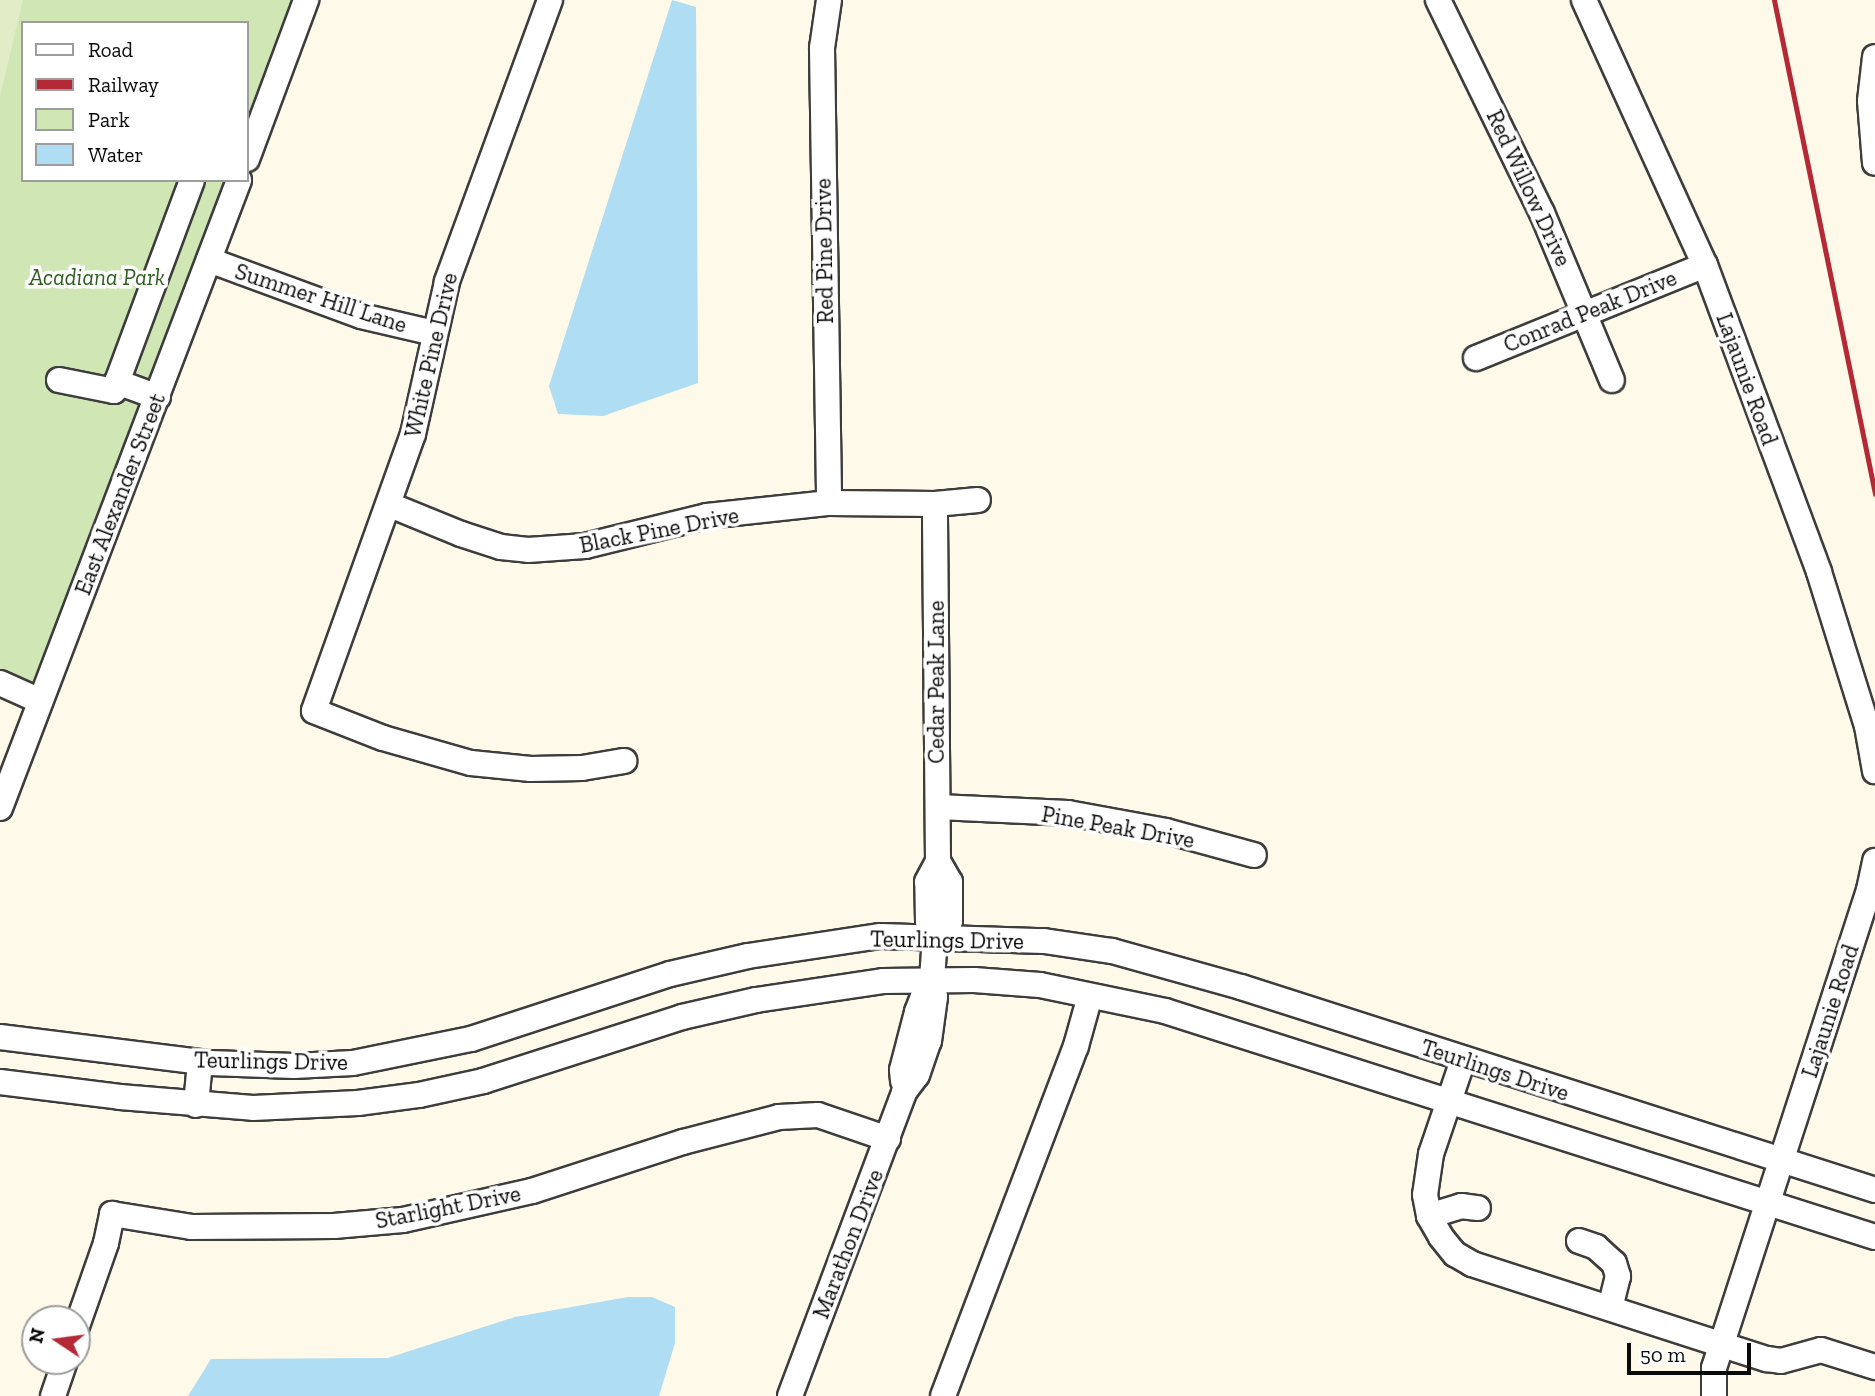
<!DOCTYPE html>
<html>
<head>
<meta charset="utf-8">
<style>
  body { margin:0 }
  #map { position:relative; width:1875px; height:1396px; overflow:hidden; background:#fef9e8; font-family:"Zilla Slab",serif }
  div>[style] { position:absolute }
  [style*='--x'] { left:calc(var(--x)*1px); top:calc(var(--y)*1px); width:calc(var(--w)*1px); rotate:calc(var(--a)*1deg) }
  .green>* { inset:0; background:#d0e6b4 }
  .pitch>* { inset:0; background:#e1edc6 }
  .water>* { inset:0; background:#afddf3 }
  .roads { filter:drop-shadow(2px 0 #3d3d3d) drop-shadow(-2px 0 #3d3d3d) drop-shadow(0 2px #3d3d3d) drop-shadow(0 -2px #3d3d3d) }
  .minor>* { height:24px; margin:-12px; padding:0 12px; transform-origin:12px; border-radius:12px; background:#fff }
  .rail>* { height:5px; margin:-2.5px; padding:0 2.5px; transform-origin:2.5px; border-radius:2.5px; background:#b32936 }
  span { translate:-50% -50%; white-space:nowrap; text-align:center; line-height:1.15; -webkit-text-stroke:7px #fff; paint-order:stroke }
  .street-label { font-size:23px; color:#0a0a0a }
  .park-label { font-size:23px; color:#2e5e1e; font-style:italic }
  .legend { position:absolute; left:21px; top:21px; width:228px; height:161px; box-sizing:border-box; background:#fff; border:2px solid #9d9d9d; margin:0; padding:9px 12px; list-style:none; font-size:21px; color:#0a0a0a }
  .legend li { display:flex; align-items:center; gap:14px; height:35px }
  .legend b { width:35px; border:2px solid #9d9d9d }
  .north { position:absolute; left:21px; top:1305px; width:70px; height:70px; box-sizing:border-box; background:#fff; border:2px solid #9d9d9d; border-radius:50%; rotate:283deg; font-size:19px; font-weight:700; line-height:28px; text-align:center; color:#0a0a0a }
  .north::after { content:''; display:block; margin:auto; width:24px; height:32px; background:#b32936; clip-path:polygon(50% 0,100% 100%,50% 72%,0 100%) }
  .scale { position:absolute; left:1627px; top:1343px; width:124px; height:32px; box-sizing:border-box; border:4px solid #0a0a0a; border-top:0; padding-left:9px; font-size:21px; line-height:24px; white-space:nowrap; color:#0a0a0a; -webkit-text-stroke:5px #fff; paint-order:stroke }
</style>
</head>
<body>
<div id="map">
  <div class="green">
    <i style="clip-path:polygon(0 0,304px 0,247px 153px,247px 23px,23px 23px,23px 180px,236px 180px,40px 701px,0 684px)"></i>
  </div>
  <div class="pitch">
    <i style="clip-path:polygon(0 0,23px 0,0 96px)"></i>
  </div>
  <div class="water">
    <i style="clip-path:polygon(672px 0,696px 7px,698px 383px,603px 416px,558px 414px,549px 386px)"></i>
    <i style="clip-path:polygon(628px 1297px,652px 1297px,675px 1307px,675px 1343px,659px 1396px,188px 1396px,211px 1359px,388px 1358px,515px 1317px)"></i>
  </div>
  <div class="roads">
    <div class="minor">
      <i style="--x:550;--y:0;--w:300;--a:110.1"></i>
      <i style="--x:447;--y:282;--w:156;--a:102.6"></i>
      <i style="--x:413;--y:434;--w:294;--a:109.7"></i>
      <i style="--x:314;--y:711;--w:74;--a:21.4"></i>
      <i style="--x:383;--y:738;--w:91;--a:15.9"></i>
      <i style="--x:471;--y:763;--w:60;--a:5.7"></i>
      <i style="--x:531;--y:769;--w:51;--a:-1.1"></i>
      <i style="--x:582;--y:768;--w:43;--a:-9.5"></i>
      <i style="--x:829;--y:0;--w:49;--a:98.3"></i>
      <i style="--x:822;--y:48;--w:455;--a:89.1"></i>
      <i style="--x:1438;--y:0;--w:237;--a:64"></i>
      <i style="--x:1542;--y:213;--w:181;--a:67.3"></i>
      <i style="--x:1584;--y:0;--w:291;--a:65.5"></i>
      <i style="--x:1705;--y:265;--w:327;--a:69.6"></i>
      <i style="--x:1819;--y:572;--w:161;--a:72.7"></i>
      <i style="--x:1867;--y:726;--w:46;--a:79.9"></i>
      <i style="--x:1875;--y:57;--w:44;--a:96.5"></i>
      <i style="--x:1870;--y:101;--w:62;--a:85.4"></i>
      <i style="--x:247;--y:159;--w:170;--a:-69.6"></i>
      <i style="--x:209;--y:260;--w:162;--a:20.2"></i>
      <i style="--x:361;--y:316;--w:75;--a:13.1"></i>
      <i style="--x:1476;--y:358;--w:247;--a:-22.1"></i>
      <i style="--x:59;--y:380;--w:56;--a:11.3"></i>
      <i style="--x:114;--y:391;--w:9;--a:-72"></i>
      <i style="--x:158;--y:397;--w:44;--a:-159.9"></i>
      <i style="--x:117;--y:382;--w:215;--a:-69.6"></i>
      <i style="--x:390;--y:505;--w:77;--a:22.2"></i>
      <i style="--x:461;--y:534;--w:42;--a:18"></i>
      <i style="--x:501;--y:547;--w:27;--a:6"></i>
      <i style="--x:528;--y:550;--w:57;--a:-4"></i>
      <i style="--x:585;--y:546;--w:126;--a:-13.8"></i>
      <i style="--x:707;--y:516;--w:123;--a:-6.1"></i>
      <i style="--x:829;--y:503;--w:106;--a:0.5"></i>
      <i style="--x:935;--y:504;--w:43;--a:-5.3"></i>
      <i style="--x:0;--y:683;--w:44;--a:24.2"></i>
      <i style="--x:938;--y:807;--w:130;--a:2.6"></i>
      <i style="--x:1068;--y:813;--w:100;--a:10.4"></i>
      <i style="--x:1166;--y:831;--w:91;--a:15.3"></i>
      <i style="--x:0;--y:808;--w:672;--a:-69.16"></i>
      <i style="--x:935;--y:937;--w:22;--a:-47"></i>
      <i style="--x:950;--y:921;--w:39;--a:-90"></i>
      <i style="--x:950;--y:882;--w:24;--a:-120"></i>
      <i style="--x:938;--y:861;--w:357;--a:-90.5"></i>
      <i style="--x:0;--y:1037;--w:212;--a:7.1"></i>
      <i style="--x:210;--y:1063;--w:84;--a:2"></i>
      <i style="--x:294;--y:1066;--w:59;--a:-2.9"></i>
      <i style="--x:353;--y:1063;--w:120;--a:-11.5"></i>
      <i style="--x:471;--y:1039;--w:209;--a:-18.1"></i>
      <i style="--x:670;--y:974;--w:80;--a:-13"></i>
      <i style="--x:748;--y:956;--w:134;--a:-8.6"></i>
      <i style="--x:881;--y:936;--w:163;--a:1.8"></i>
      <i style="--x:1044;--y:941;--w:69;--a:8.4"></i>
      <i style="--x:1112;--y:951;--w:134;--a:15.6"></i>
      <i style="--x:1241;--y:987;--w:666;--a:17.75"></i>
      <i style="--x:1463;--y:1060;--w:99;--a:108.8"></i>
      <i style="--x:1431;--y:1154;--w:41;--a:98.3"></i>
      <i style="--x:1425;--y:1195;--w:21;--a:79"></i>
      <i style="--x:1429;--y:1216;--w:24;--a:60"></i>
      <i style="--x:1441;--y:1237;--w:22;--a:51"></i>
      <i style="--x:1455;--y:1254;--w:20;--a:30"></i>
      <i style="--x:1472;--y:1264;--w:310;--a:17.9"></i>
      <i style="--x:1767;--y:1359;--w:14;--a:8"></i>
      <i style="--x:1781;--y:1361;--w:41;--a:-15.4"></i>
      <i style="--x:1821;--y:1350;--w:57;--a:17.5"></i>
      <i style="--x:903;--y:1081;--w:11;--a:-95"></i>
      <i style="--x:902;--y:1070;--w:60;--a:-75.5"></i>
      <i style="--x:917;--y:1012;--w:26;--a:-69"></i>
      <i style="--x:0;--y:1082;--w:121;--a:7.1"></i>
      <i style="--x:120;--y:1097;--w:133;--a:4.7"></i>
      <i style="--x:253;--y:1108;--w:105;--a:-2.7"></i>
      <i style="--x:358;--y:1103;--w:62;--a:-7.5"></i>
      <i style="--x:419;--y:1095;--w:66;--a:-12.3"></i>
      <i style="--x:483;--y:1081;--w:209;--a:-17.8"></i>
      <i style="--x:682;--y:1017;--w:76;--a:-12.9"></i>
      <i style="--x:756;--y:1000;--w:128;--a:-8.5"></i>
      <i style="--x:883;--y:981;--w:91;--a:-0.6"></i>
      <i style="--x:974;--y:980;--w:66;--a:4.3"></i>
      <i style="--x:1040;--y:985;--w:128;--a:11.7"></i>
      <i style="--x:1165;--y:1011;--w:745;--a:17.66"></i>
      <i style="--x:196;--y:1105;--w:43;--a:-84.7"></i>
      <i style="--x:1429;--y:1216;--w:34;--a:-17"></i>
      <i style="--x:1461;--y:1206;--w:17;--a:7"></i>
      <i style="--x:1579;--y:1241;--w:18;--a:19"></i>
      <i style="--x:1596;--y:1247;--w:24;--a:42"></i>
      <i style="--x:1614;--y:1263;--w:14;--a:73"></i>
      <i style="--x:1618;--y:1276;--w:33;--a:104"></i>
      <i style="--x:77;--y:1326;--w:88;--a:-70.7"></i>
      <i style="--x:106;--y:1243;--w:30;--a:-78"></i>
      <i style="--x:112;--y:1214;--w:80;--a:9.3"></i>
      <i style="--x:191;--y:1227;--w:143;--a:-0.4"></i>
      <i style="--x:334;--y:1226;--w:69;--a:-5"></i>
      <i style="--x:403;--y:1220;--w:132;--a:-12.7"></i>
      <i style="--x:532;--y:1191;--w:159;--a:-18"></i>
      <i style="--x:683;--y:1142;--w:99;--a:-14.6"></i>
      <i style="--x:779;--y:1117;--w:39;--a:-3"></i>
      <i style="--x:818;--y:1115;--w:74;--a:18.9"></i>
      <i style="--x:53;--y:1396;--w:37;--a:-71"></i>
      <i style="--x:790;--y:1396;--w:325;--a:-69.4"></i>
      <i style="--x:904;--y:1092;--w:21;--a:-53"></i>
      <i style="--x:917;--y:1075;--w:36;--a:-71"></i>
      <i style="--x:929;--y:1041;--w:44;--a:-82.2"></i>
      <i style="--x:935;--y:997;--w:18;--a:-99"></i>
      <i style="--x:932;--y:979;--w:42;--a:-85.9"></i>
      <i style="--x:935;--y:937;--w:17;--a:-114"></i>
      <i style="--x:928;--y:921;--w:39;--a:-91"></i>
      <i style="--x:927;--y:882;--w:24;--a:-62"></i>
      <i style="--x:943;--y:1396;--w:374;--a:-69.2"></i>
      <i style="--x:1076;--y:1046;--w:52;--a:-74.4"></i>
      <i style="--x:1714;--y:1396;--w:28;--a:-90"></i>
      <i style="--x:1714;--y:1368;--w:503;--a:-72.03"></i>
      <i style="--x:1869;--y:890;--w:30;--a:-78"></i>
    </div>
  </div>
  <div class="rail">
    <i style="--x:1774;--y:0;--w:504;--a:78.44"></i>
  </div>
  <div class="street-label">
    <span style="left:1529px;top:188px;rotate:65deg">Red Willow Drive</span>
    <span style="left:824px;top:251px;rotate:-91deg">Red Pine Drive</span>
    <span style="left:321px;top:298px;rotate:18deg">Summer Hill Lane</span>
    <span style="left:1590px;top:311px;rotate:-22deg">Conrad Peak Drive</span>
    <span style="left:431px;top:355px;rotate:-77deg">White Pine Drive</span>
    <span style="left:1747px;top:379px;rotate:70deg">Lajaunie Road</span>
    <span style="left:120px;top:494px;rotate:-69deg">East Alexander Street</span>
    <span style="left:659px;top:530px;rotate:-11deg">Black Pine Drive</span>
    <span style="left:936px;top:682px;rotate:-90deg">Cedar Peak Lane</span>
    <span style="left:1118px;top:827px;rotate:10deg">Pine Peak Drive</span>
    <span style="left:947px;top:940px;rotate:1deg">Teurlings Drive</span>
    <span style="left:1830px;top:1011px;rotate:-72deg">Lajaunie Road</span>
    <span style="left:271px;top:1061px;rotate:1deg">Teurlings Drive</span>
    <span style="left:1495px;top:1070px;rotate:18deg">Teurlings Drive</span>
    <span style="left:448px;top:1207px;rotate:-11deg">Starlight Drive</span>
    <span style="left:848px;top:1244px;rotate:-69deg">Marathon Drive</span>
  </div>
  <div class="park-label">
    <span style="left:97px;top:277px">Acadiana Park</span>
  </div>
  <ul class="legend">
  <li><b style="height:9px;background:#fff"></b>Road</li>
  <li><b style="height:9px;background:#b32936"></b>Railway</li>
  <li><b style="height:19px;background:#d0e6b4"></b>Park</li>
  <li><b style="height:19px;background:#afddf3"></b>Water</li>
  </ul>
  <div class="north">N</div>
  <div class="scale">50 m</div>
</div>
</body>
</html>
